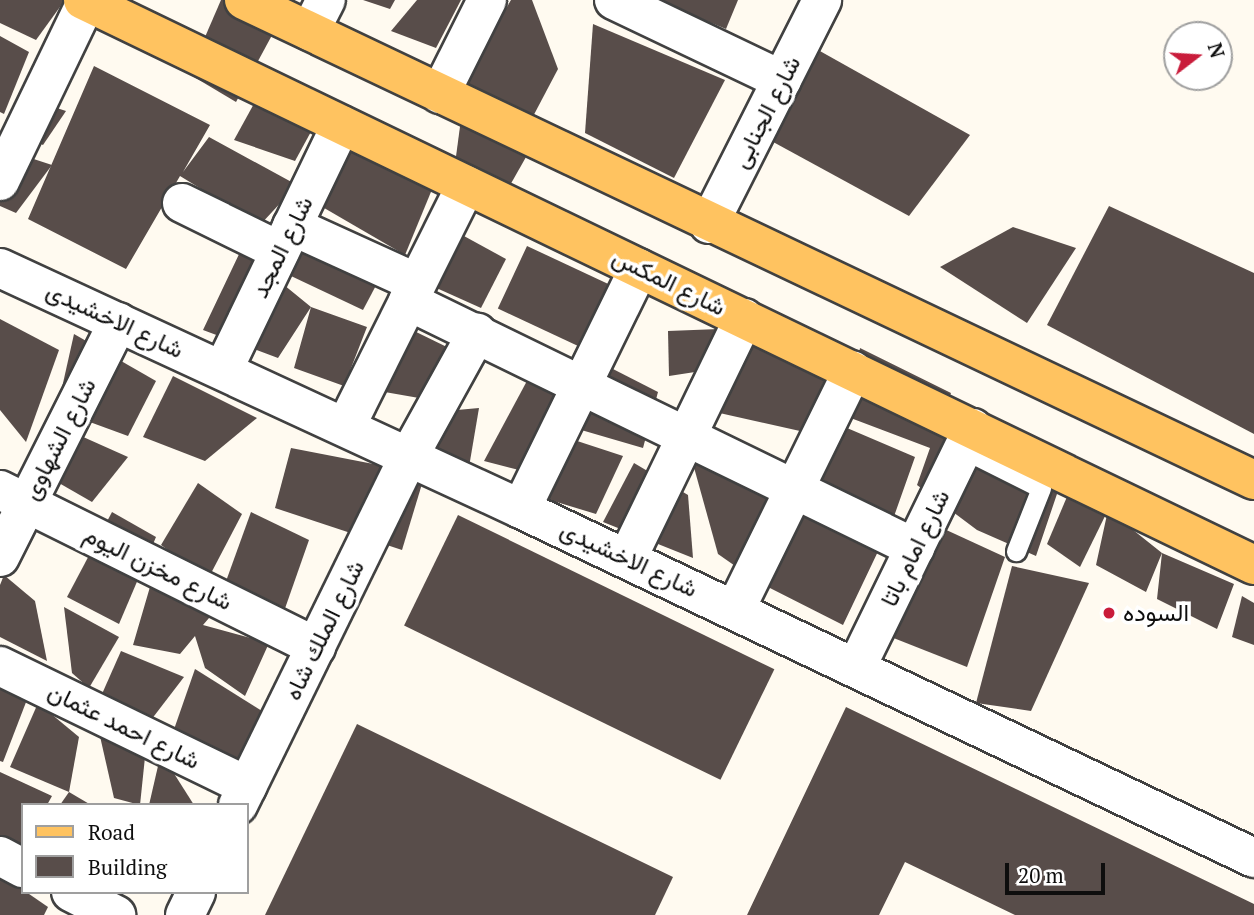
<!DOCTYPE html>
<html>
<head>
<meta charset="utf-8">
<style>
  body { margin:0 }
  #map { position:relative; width:1254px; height:915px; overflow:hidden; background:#fffaf0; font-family:"PT Serif",Vazirmatn,serif }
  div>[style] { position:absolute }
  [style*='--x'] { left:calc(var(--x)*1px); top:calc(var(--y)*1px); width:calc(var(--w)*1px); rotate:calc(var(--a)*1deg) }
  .building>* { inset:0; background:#584d4a; transform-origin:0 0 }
  .roads { filter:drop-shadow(2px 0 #414141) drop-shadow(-2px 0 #414141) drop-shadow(0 2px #414141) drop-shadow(0 -2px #414141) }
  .service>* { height:19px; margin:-9.5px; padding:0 9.5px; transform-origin:9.5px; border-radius:9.5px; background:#fff }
  .minor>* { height:38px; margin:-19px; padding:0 19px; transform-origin:19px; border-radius:19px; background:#fff }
  .primary>* { height:38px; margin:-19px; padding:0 19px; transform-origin:19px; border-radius:19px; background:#ffc360 }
  .dots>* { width:19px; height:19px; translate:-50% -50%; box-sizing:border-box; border:4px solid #fff; border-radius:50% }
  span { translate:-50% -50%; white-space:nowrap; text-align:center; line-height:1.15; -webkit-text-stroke:7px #fff; paint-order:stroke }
  .street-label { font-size:24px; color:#0e0e0e }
  .poi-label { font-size:24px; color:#0e0e0e }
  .left { translate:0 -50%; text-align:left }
  .legend { position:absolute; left:21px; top:803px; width:228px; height:91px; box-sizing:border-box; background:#fff; border:2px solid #9f9f9f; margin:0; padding:9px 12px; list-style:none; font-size:21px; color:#0e0e0e }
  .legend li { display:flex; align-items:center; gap:14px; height:35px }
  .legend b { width:35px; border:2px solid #9f9f9f }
  .north { position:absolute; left:1163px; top:21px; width:70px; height:70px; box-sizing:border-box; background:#fff; border:2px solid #9f9f9f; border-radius:50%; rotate:73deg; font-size:19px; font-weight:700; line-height:28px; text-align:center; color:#0e0e0e }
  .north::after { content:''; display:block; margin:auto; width:24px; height:32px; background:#c91c3b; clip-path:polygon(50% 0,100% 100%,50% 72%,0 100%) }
  .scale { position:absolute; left:1005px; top:863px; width:100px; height:32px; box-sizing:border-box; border:4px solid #0e0e0e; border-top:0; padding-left:9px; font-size:21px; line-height:24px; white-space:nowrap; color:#0e0e0e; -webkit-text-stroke:5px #fff; paint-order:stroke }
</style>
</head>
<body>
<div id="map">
  <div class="building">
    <i style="clip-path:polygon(0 0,65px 0,36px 40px,0 23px)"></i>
    <i style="clip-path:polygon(221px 0,291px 0,236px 102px,189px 74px)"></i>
    <i style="clip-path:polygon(363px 0,395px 0,390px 9px)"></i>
    <i style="clip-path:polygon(417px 0,461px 0,436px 48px,391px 31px)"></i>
    <i style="clip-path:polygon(511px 0,532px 0,558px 69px,529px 124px,460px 87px)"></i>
    <i style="clip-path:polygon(656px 0,738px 0,726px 29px)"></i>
    <i style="clip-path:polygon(593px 24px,725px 80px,674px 178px,585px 133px)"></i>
    <i style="clip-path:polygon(0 36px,29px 52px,4px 114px,0 112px)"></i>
    <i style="clip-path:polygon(802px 41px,970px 135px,909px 216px,764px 137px)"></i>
    <i style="clip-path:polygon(94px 66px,210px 125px,183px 172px,209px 137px,297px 185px,260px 225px,180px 176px,126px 269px,28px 219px)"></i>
    <i style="clip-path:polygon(20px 96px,66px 111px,43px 145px,4px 128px)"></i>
    <i style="clip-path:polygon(256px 100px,313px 128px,295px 161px,234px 140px)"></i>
    <i style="clip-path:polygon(461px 119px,530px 150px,509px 187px,455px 164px)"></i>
    <i style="clip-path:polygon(342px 141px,433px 187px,405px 255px,319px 205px)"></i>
    <i style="clip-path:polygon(6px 150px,52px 165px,16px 213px,0 206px,0 158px)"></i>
    <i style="clip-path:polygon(1109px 206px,1254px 273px,1254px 434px,1047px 325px)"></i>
    <i style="clip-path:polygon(306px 218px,390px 259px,363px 310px,291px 276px)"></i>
    <i style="clip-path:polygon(1013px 227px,1076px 248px,1027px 323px,940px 267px)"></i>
    <i style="clip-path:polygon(453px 230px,506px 259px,481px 308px,432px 286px)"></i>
    <i style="left:527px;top:246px;width:95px;height:69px;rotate:25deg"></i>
    <i style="clip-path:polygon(241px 250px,311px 307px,367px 327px,344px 386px,294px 368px,311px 307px,278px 358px,203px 330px)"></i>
    <i style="clip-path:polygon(762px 306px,842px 344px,800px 431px,715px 412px)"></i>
    <i style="clip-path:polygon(0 319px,59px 350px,26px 442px,0 410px)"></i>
    <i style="clip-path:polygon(408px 328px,453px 350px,419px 398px,379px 391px)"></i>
    <i style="clip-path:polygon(719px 329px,695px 372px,669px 376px,668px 331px)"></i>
    <i style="clip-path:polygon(74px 334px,156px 381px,128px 436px,57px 410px)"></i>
    <i style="clip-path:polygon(860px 348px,951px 393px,939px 425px,1058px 491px,1036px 556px,977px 530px,917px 485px,930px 448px,848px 417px)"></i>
    <i style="clip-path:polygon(611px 368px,658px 392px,643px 448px,571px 427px)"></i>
    <i style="clip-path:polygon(173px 376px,257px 418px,205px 461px,143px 437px)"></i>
    <i style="clip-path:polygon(528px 379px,558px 386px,523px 471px,484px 461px)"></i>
    <i style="clip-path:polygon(479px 408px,469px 467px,430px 453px,446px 411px)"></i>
    <i style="clip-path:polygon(840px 425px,915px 457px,892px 522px,843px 625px,764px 585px,802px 473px,882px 516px,819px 477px)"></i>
    <i style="clip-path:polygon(81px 436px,128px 457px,92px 502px,52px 479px)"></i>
    <i style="clip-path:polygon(568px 438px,623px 456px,596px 514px,540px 497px)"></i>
    <i style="clip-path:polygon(291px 448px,425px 474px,402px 550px,275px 508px)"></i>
    <i style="clip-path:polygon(690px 453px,774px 500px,738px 568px,718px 554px)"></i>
    <i style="clip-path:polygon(634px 463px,688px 495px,693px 558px,603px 522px)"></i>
    <i style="clip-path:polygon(198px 483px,242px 514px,208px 579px,161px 545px)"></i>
    <i style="clip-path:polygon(1069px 492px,1108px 510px,1080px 567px,1047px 544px)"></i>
    <i style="clip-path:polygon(1108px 510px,1162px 553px,1234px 584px,1217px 629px,1157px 599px,1162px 553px,1146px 592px,1096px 565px)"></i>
    <i style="clip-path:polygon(112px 512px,156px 537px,119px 624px,67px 597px)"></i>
    <i style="clip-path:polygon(251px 512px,309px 540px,282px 617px,225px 584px)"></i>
    <i style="left:458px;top:515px;width:352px;height:123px;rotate:26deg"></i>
    <i style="clip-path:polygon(942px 528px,1005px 557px,967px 667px,891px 637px)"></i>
    <i style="clip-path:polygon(1012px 566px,1089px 583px,1031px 711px,976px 703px)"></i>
    <i style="clip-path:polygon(4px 575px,35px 601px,47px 661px,0 637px,0 585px)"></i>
    <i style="clip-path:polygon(152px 580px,215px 611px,203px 625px,269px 643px,245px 696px,205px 668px,195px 636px,180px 654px,133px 645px)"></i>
    <i style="clip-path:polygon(1242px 596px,1254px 603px,1254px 645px,1232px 637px)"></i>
    <i style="clip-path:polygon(64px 607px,119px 637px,89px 688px,72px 673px)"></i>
    <i style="clip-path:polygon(121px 651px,184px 677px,151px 720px,94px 712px)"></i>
    <i style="clip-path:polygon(195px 669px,270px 716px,235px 768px,171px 738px)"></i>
    <i style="clip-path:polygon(0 680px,28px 697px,3px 762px,0 761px)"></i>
    <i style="clip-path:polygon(38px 703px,79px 737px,69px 792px,10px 767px)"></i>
    <i style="clip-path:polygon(846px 707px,1254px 904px,1254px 915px,1015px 915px,905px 862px,879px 915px,747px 915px)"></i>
    <i style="clip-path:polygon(97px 723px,145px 757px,140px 805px,114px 798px)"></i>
    <i style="clip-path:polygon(357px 724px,673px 877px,655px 915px,265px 915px)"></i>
    <i style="clip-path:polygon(161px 753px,194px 805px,149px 805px)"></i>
    <i style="clip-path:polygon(0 772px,52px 796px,47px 805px,23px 805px,23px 846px,0 836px)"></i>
    <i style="clip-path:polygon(69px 792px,91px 805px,60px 805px)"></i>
    <i style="clip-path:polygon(0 874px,48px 907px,44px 915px,0 915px)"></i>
  </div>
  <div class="roads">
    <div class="service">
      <i style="--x:963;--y:449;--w:87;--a:26.6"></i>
      <i style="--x:1041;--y:488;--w:68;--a:111.6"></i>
    </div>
    <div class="minor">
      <i style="--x:614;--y:0;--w:186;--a:25.5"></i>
      <i style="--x:310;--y:31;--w:35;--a:-63"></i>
      <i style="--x:440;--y:94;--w:105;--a:-63.4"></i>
      <i style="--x:0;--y:181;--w:199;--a:-64.3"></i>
      <i style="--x:182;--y:203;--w:109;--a:26.1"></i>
      <i style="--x:709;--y:224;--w:251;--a:-63.2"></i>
      <i style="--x:292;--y:226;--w:137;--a:24.5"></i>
      <i style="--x:0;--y:268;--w:574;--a:24.82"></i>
      <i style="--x:521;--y:509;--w:812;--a:25.46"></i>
      <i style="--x:408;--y:301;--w:564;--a:25.97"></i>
      <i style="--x:223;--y:370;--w:272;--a:-64.3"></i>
      <i style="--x:346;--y:426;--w:269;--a:-63.5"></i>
      <i style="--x:0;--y:490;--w:353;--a:26.4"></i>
      <i style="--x:521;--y:509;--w:268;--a:-63.9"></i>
      <i style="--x:0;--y:557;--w:263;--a:-63.3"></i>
      <i style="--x:627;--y:559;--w:268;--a:-64.1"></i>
      <i style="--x:735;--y:610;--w:267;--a:-63.8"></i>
      <i style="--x:0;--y:666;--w:275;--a:25.9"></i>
      <i style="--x:856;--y:668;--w:267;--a:-64"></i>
      <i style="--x:238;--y:805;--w:389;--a:-63.9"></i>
      <i style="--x:409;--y:456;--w:141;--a:-61.1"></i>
      <i style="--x:0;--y:856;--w:26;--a:28"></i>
      <i style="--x:71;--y:892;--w:51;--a:27.1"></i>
      <i style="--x:185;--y:915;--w:25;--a:-64"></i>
    </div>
    <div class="primary">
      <i style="--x:83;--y:0;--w:1300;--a:25.76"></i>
      <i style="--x:244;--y:0;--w:1118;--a:25.42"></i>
    </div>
  </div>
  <div class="dots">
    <i style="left:1109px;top:613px;background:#c91c3b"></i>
  </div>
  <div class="street-label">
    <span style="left:766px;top:112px;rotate:-63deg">شارع الجنابى</span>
    <span style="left:282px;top:247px;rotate:-64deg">شارع المجد</span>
    <span style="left:669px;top:282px;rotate:26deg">شارع المكس</span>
    <span style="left:115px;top:320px;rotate:25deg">شارع الاخشيدى</span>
    <span style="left:59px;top:439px;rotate:-63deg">شارع الشهاوى</span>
    <span style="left:915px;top:548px;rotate:-64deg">شارع امام باتا</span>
    <span style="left:629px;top:559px;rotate:25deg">شارع الاخشيدى</span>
    <span style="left:158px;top:568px;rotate:26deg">شارع مخزن اليوم</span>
    <span style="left:324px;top:630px;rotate:-64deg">شارع الملك شاه</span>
    <span style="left:124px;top:726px;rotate:26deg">شارع احمد عثمان</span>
  </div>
  <div class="poi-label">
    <span class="left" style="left:1123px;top:613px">السوده</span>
  </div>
  <ul class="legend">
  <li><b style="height:9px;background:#ffc360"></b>Road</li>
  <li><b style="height:19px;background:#584d4a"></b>Building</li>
  </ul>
  <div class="north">N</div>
  <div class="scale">20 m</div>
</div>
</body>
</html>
